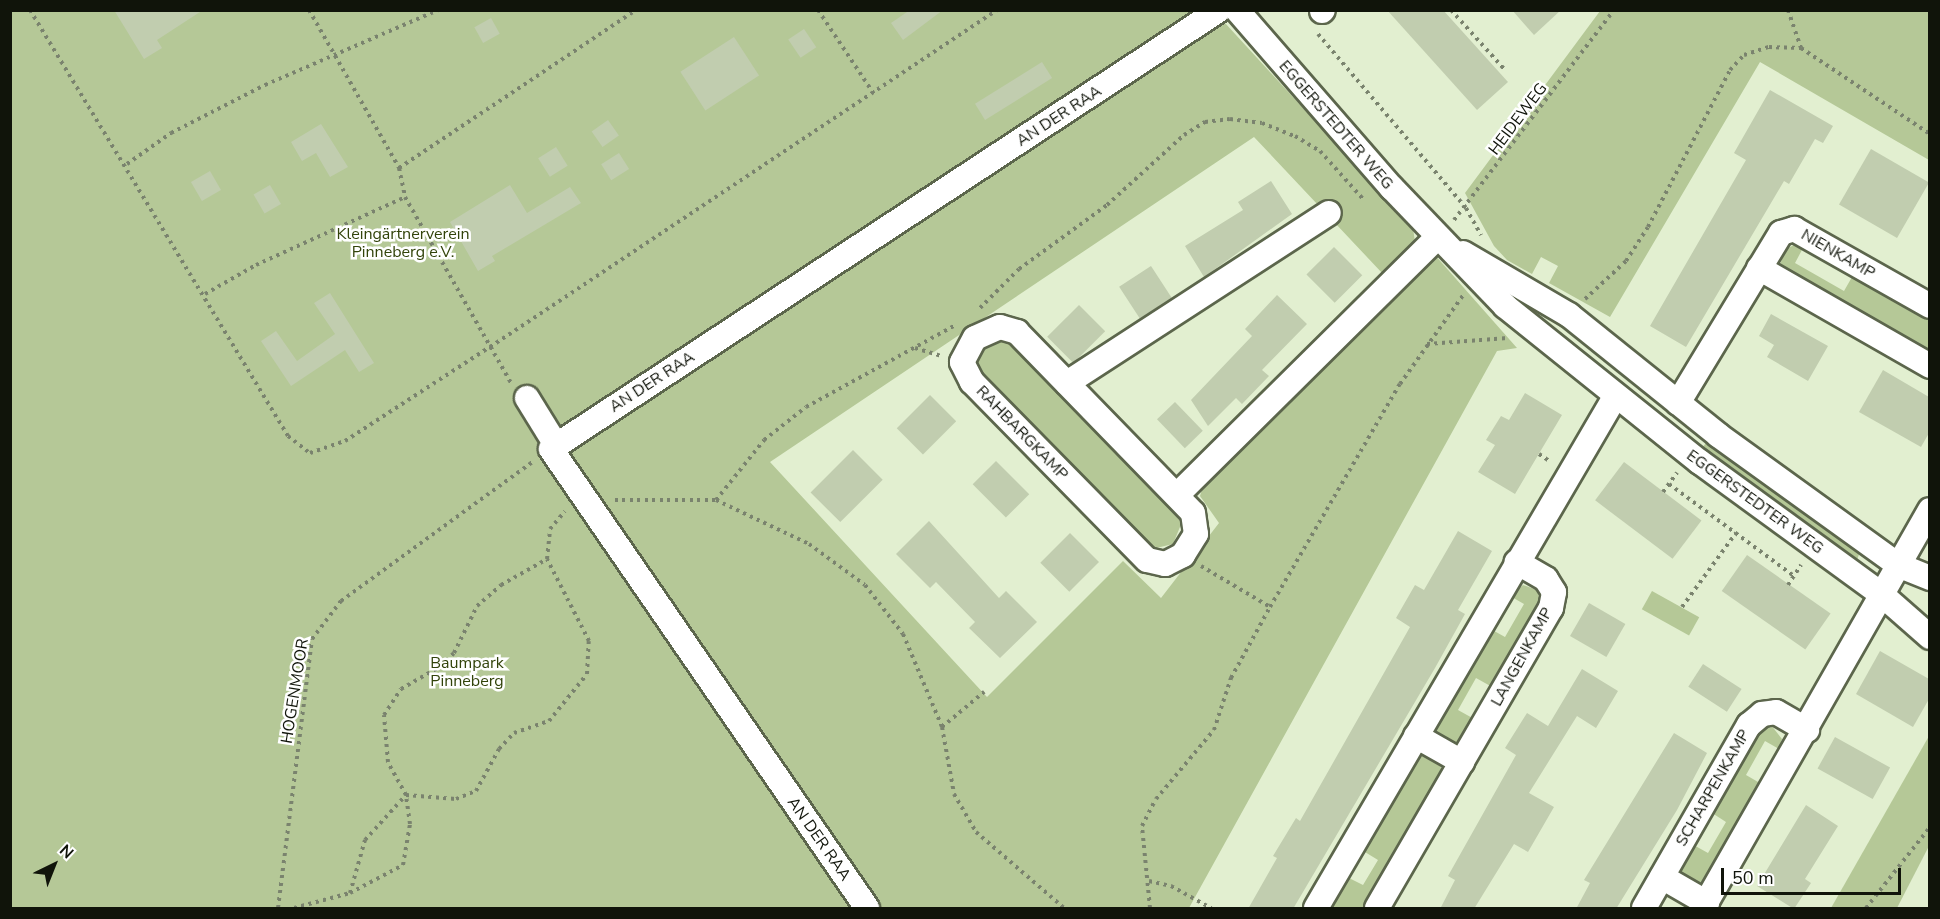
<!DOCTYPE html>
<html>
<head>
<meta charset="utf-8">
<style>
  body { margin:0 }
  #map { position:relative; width:1940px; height:919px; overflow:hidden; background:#e2efd0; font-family:"Nunito Sans",sans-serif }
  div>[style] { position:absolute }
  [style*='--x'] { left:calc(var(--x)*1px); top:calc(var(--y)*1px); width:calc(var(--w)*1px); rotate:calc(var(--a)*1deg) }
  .green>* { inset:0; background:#b5c897; transform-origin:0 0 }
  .building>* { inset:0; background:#c1cdaf; transform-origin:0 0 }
  .path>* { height:4px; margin-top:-2px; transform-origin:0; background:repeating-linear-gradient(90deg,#7a836e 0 3px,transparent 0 7.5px) }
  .roads { filter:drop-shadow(2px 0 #5c664c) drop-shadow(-2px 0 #5c664c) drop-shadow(0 2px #5c664c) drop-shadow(0 -2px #5c664c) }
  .minor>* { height:24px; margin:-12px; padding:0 12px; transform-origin:12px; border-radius:12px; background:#fff }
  span { translate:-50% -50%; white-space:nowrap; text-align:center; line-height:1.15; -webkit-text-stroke:5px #fff; paint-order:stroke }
  .street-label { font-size:16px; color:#10140a }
  .park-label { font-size:16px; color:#32430a }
  .frame { position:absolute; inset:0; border:12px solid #10140a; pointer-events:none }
  .north { position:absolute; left:24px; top:835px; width:60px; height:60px; -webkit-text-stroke:4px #fff; paint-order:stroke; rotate:43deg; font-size:16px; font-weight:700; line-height:24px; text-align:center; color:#10140a }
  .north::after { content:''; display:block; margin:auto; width:21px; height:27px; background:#10140a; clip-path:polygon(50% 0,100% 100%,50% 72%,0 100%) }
  .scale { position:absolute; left:1721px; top:868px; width:180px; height:27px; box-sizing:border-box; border:3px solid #10140a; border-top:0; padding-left:8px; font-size:18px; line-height:21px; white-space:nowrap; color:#10140a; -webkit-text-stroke:4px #fff; paint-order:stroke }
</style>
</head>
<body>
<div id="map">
  <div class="green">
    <i style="clip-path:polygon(10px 11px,1214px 11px,1413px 228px,1415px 242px,1383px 274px,1254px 137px,770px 462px,987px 697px,1123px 561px,1161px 598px,1219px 523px,1200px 496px,1204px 483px,1434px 254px,1517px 348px,1497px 351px,1189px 908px,11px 908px)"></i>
    <i style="clip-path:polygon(1600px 11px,1929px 11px,1929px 160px,1760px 62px,1610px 317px,1549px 283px,1558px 266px,1541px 257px,1532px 274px,1507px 260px,1494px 246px,1465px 193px)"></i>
    <i style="clip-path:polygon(1794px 245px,1803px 248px,1795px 263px,1844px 291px,1852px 277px,1863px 283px,1867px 277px,1929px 313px,1929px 357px,1779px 267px,1786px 249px)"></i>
    <i style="clip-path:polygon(996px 340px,1019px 347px,1177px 510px,1182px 522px,1173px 544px,1152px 549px,981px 380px,976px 355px)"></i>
    <i style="clip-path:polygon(1708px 440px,1861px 549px,1857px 560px,1850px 562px,1700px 451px)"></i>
    <i style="clip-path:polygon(1523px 585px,1537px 590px,1542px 607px,1494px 688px,1476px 678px,1458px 710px,1476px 720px,1458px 745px,1447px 744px,1433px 731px,1487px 627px,1505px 637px,1524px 604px,1510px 596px)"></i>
    <i style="left:1652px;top:591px;width:54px;height:21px;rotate:29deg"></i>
    <i style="clip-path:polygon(1771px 725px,1782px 739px,1779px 749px,1765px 741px,1746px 775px,1765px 786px,1708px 880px,1692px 885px,1683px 880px,1679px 863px,1690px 843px,1708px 853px,1726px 822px,1709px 811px,1761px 726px)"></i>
    <i style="clip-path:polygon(1929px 736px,1929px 846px,1897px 908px,1831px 908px)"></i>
    <i style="clip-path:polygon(1429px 754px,1439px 760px,1443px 776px,1367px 908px,1325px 908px,1345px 876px,1363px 885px,1378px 860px,1360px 849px,1414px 757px)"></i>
  </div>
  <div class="building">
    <i style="clip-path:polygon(114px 10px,203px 10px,157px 40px,162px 48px,144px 59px)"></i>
    <i style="clip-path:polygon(910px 10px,943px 10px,903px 40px,891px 23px)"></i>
    <i style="clip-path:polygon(1387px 10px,1443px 10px,1508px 82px,1477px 110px)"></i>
    <i style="clip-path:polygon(1512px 10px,1561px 10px,1534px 35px)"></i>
    <i style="left:491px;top:18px;width:18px;height:19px;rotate:61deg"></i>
    <i style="left:804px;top:29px;width:22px;height:19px;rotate:56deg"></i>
    <i style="left:734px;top:37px;width:46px;height:64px;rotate:57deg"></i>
    <i style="left:1042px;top:62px;width:19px;height:79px;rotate:58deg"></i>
    <i style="clip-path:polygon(1770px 90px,1833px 126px,1823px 143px,1815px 139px,1789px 184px,1784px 181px,1686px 347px,1650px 326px,1746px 160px,1734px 153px)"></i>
    <i style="left:608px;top:120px;width:19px;height:20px;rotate:55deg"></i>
    <i style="clip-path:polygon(321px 124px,348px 167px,330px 177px,316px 153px,302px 161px,291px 142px)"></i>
    <i style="left:556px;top:147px;width:22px;height:21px;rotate:58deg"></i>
    <i style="left:1871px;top:149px;width:67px;height:64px;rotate:30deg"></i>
    <i style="left:619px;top:153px;width:19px;height:21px;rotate:58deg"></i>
    <i style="left:210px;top:171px;width:22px;height:22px;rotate:60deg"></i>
    <i style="clip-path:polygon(1271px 181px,1292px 214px,1204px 277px,1185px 246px,1243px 210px,1238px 202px)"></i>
    <i style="left:270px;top:185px;width:22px;height:19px;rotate:60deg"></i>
    <i style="clip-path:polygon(510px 185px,527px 213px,570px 187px,581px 203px,492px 256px,495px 261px,478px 271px,450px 222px)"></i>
    <i style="left:1334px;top:247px;width:40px;height:39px;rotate:45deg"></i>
    <i style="left:1151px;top:266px;width:38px;height:38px;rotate:57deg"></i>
    <i style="clip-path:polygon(330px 293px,374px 363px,359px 372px,345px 350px,291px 386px,261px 341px,276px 331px,297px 361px,335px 334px,314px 303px)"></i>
    <i style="clip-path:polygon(1277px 295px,1307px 324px,1262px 370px,1269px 376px,1242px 404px,1236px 398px,1208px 426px,1191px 400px,1252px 336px,1245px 329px)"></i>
    <i style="left:1079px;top:305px;width:37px;height:45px;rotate:45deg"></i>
    <i style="clip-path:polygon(1771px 314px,1828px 346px,1808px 381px,1767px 357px,1774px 345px,1759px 336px)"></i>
    <i style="clip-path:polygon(1883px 370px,1929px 397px,1929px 433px,1921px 447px,1859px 412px)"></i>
    <i style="clip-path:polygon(1525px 393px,1562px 415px,1515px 494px,1478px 472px,1495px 445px,1486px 440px,1501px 416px,1509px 420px)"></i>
    <i style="left:930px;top:395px;width:37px;height:47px;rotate:45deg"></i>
    <i style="left:1175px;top:402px;width:40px;height:25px;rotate:46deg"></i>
    <i style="left:853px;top:450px;width:42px;height:60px;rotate:45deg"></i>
    <i style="left:996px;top:461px;width:47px;height:33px;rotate:45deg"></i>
    <i style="left:1624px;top:462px;width:97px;height:48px;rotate:37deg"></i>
    <i style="clip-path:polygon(929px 521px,999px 598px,1006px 591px,1037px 622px,1000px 658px,969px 628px,975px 622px,936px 582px,930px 588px,896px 554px)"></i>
    <i style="clip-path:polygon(1458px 531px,1492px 551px,1458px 610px,1465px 614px,1435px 668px,1293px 909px,1248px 909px,1277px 858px,1273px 856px,1296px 818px,1300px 821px,1410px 627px,1396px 618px,1415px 585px,1424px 590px)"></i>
    <i style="left:1070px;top:533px;width:41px;height:42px;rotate:45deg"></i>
    <i style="left:1747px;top:555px;width:102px;height:44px;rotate:35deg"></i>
    <i style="left:1589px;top:603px;width:42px;height:38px;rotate:30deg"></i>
    <i style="clip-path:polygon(1880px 651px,1929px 679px,1929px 699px,1913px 727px,1856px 694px)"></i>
    <i style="left:1703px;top:664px;width:46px;height:27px;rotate:33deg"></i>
    <i style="clip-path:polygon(1582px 669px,1618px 691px,1596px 728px,1577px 716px,1529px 793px,1554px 807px,1528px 852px,1514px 844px,1474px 909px,1440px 909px,1455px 880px,1448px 876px,1516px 755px,1505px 748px,1527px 713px,1548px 726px)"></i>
    <i style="clip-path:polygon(1674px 733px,1707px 753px,1677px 810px,1616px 909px,1576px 909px,1590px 883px,1584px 880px)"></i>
    <i style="left:1835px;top:737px;width:63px;height:36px;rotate:29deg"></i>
    <i style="clip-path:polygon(1806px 805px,1838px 826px,1805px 879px,1811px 883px,1794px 909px,1757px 886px)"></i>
  </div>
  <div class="path">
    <i style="--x:30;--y:10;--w:498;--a:58.8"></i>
    <i style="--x:288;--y:436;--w:28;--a:38"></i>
    <i style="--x:310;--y:453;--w:37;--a:-19"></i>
    <i style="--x:345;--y:441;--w:173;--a:-33"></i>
    <i style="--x:490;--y:347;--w:609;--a:-33.61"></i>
    <i style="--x:309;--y:10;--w:182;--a:60.3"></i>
    <i style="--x:399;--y:168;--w:30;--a:78"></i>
    <i style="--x:405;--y:197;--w:214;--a:60.3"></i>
    <i style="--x:818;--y:10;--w:101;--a:56.3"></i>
    <i style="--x:1451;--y:10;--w:82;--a:48"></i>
    <i style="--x:1788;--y:10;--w:40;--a:71.1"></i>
    <i style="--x:1318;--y:34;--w:228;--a:49.6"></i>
    <i style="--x:1466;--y:208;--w:31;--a:61"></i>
    <i style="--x:127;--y:164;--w:54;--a:-35.2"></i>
    <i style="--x:171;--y:133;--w:106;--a:-27.1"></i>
    <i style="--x:265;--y:85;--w:189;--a:-23.4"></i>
    <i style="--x:399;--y:168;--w:285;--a:-33.7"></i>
    <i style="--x:1454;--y:220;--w:264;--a:-52.7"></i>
    <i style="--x:205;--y:294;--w:59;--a:-29.6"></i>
    <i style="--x:256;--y:265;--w:164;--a:-24.5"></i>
    <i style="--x:1585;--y:299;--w:56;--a:-42.8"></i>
    <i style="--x:1626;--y:261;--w:40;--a:-57.1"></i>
    <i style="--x:1648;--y:227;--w:177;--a:-62.4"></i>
    <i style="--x:1730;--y:70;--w:21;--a:-47"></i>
    <i style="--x:1744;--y:55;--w:26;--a:-18"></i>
    <i style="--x:1769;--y:47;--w:32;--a:2"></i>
    <i style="--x:1801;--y:48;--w:155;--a:33.7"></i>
    <i style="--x:980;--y:308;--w:55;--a:-45"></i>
    <i style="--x:1019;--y:269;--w:109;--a:-36"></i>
    <i style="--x:1107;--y:205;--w:104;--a:-42.3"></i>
    <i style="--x:1184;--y:135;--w:25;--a:-32"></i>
    <i style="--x:1205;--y:122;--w:25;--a:-7"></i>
    <i style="--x:1230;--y:119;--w:32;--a:7"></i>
    <i style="--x:1262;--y:123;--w:35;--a:22"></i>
    <i style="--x:1295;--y:136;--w:29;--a:31"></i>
    <i style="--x:1320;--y:151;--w:66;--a:48.1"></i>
    <i style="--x:1427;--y:344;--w:81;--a:-4.2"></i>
    <i style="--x:915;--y:348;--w:28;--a:17"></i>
    <i style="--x:1539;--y:454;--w:14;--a:34"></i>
    <i style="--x:1669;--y:484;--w:155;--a:36.4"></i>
    <i style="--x:1663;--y:492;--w:24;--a:-54"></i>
    <i style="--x:615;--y:500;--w:101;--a:0"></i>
    <i style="--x:716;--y:500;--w:77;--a:-51.3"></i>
    <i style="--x:764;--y:440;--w:53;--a:-38.2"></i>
    <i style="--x:806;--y:407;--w:169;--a:-28.7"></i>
    <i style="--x:716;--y:500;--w:103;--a:25.3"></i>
    <i style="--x:809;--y:544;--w:69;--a:36.2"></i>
    <i style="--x:865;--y:585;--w:62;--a:52.2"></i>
    <i style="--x:903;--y:634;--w:101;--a:67.2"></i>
    <i style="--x:942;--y:727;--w:68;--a:79.8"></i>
    <i style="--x:954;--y:794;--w:44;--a:59.9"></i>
    <i style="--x:976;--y:832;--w:116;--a:40.8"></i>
    <i style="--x:1201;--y:566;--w:80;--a:30.7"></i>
    <i style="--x:1788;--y:585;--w:24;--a:-57"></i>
    <i style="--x:1682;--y:607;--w:92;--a:-53.9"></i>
    <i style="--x:942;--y:727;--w:55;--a:-39.8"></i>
    <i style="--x:1149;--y:881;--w:23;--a:13"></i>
    <i style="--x:1171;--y:886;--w:46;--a:28.8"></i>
    <i style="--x:350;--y:893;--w:60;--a:-27.8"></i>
    <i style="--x:403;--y:865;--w:42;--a:-80.3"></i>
    <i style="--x:410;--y:824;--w:29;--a:-98"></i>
    <i style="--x:406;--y:795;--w:38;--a:-119"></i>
    <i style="--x:388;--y:762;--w:47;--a:-94.9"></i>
    <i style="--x:384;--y:715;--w:31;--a:-57"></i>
    <i style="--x:401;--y:689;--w:46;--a:-29.9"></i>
    <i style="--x:441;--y:666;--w:18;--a:-45"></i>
    <i style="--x:454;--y:653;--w:52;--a:-63.9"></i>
    <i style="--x:477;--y:606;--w:32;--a:-41"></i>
    <i style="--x:501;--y:585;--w:53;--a:-29.5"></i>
    <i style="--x:278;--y:908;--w:271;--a:-82.8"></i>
    <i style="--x:312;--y:639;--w:48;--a:-52.7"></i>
    <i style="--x:341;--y:601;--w:236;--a:-36"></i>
    <i style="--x:294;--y:908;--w:58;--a:-15"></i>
    <i style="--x:350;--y:893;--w:55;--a:-74.2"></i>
    <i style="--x:365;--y:840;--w:61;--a:-47.7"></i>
    <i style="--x:406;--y:795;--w:50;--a:4.6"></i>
    <i style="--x:456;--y:799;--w:22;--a:-22"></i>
    <i style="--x:476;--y:791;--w:48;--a:-61.3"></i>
    <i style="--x:499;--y:749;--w:22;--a:-47"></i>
    <i style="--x:514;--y:733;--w:37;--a:-19"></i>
    <i style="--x:549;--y:721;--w:60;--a:-51"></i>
    <i style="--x:587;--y:674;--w:33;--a:-87"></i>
    <i style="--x:589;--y:641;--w:92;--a:-117.1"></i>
    <i style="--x:547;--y:559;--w:30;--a:-84"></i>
    <i style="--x:550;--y:529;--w:23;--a:-50"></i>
    <i style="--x:1150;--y:908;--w:82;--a:-95.6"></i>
    <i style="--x:1142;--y:826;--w:30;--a:-63"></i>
    <i style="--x:1156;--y:799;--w:90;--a:-50"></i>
    <i style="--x:1214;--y:730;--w:55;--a:-71.9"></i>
    <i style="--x:1231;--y:678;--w:81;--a:-61.2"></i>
    <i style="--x:1270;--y:607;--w:258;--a:-59.8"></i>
    <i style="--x:1400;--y:384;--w:110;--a:-54.6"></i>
    <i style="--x:1866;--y:908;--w:103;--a:-51.7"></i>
  </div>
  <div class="roads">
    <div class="minor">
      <i style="--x:1237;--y:10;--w:236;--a:49"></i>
      <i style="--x:1392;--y:188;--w:163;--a:46.2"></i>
      <i style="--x:1505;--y:306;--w:250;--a:38.7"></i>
      <i style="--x:1700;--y:462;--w:224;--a:36.1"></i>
      <i style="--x:1881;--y:594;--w:65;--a:41.3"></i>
      <i style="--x:1322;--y:11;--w:1;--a:-45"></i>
      <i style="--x:1463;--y:253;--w:123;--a:30.3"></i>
      <i style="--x:1569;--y:315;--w:191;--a:38.8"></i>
      <i style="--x:1718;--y:435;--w:222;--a:35.8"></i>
      <i style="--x:1898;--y:565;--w:35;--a:22"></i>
      <i style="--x:1759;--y:268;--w:197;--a:29.8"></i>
      <i style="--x:1000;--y:327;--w:18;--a:16"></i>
      <i style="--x:1017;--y:332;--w:252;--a:45.8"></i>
      <i style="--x:1193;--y:513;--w:21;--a:82"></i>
      <i style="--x:1196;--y:534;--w:25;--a:122"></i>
      <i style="--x:1183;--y:555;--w:20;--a:153"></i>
      <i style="--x:1165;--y:564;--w:18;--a:-167"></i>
      <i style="--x:1147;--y:560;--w:250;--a:-134.5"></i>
      <i style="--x:972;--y:382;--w:22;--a:-117"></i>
      <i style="--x:962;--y:362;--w:27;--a:-62"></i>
      <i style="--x:975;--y:338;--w:27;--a:-24"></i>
      <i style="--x:1067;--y:383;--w:312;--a:-33"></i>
      <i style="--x:527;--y:398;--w:55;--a:58.3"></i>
      <i style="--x:1678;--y:403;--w:199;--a:-58.8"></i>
      <i style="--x:1781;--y:233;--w:14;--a:-17"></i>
      <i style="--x:1794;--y:229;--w:156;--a:29.5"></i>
      <i style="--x:1177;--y:495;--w:366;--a:-44.7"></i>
      <i style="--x:1416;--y:736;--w:53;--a:29.5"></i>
      <i style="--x:1662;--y:877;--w:52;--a:30"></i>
      <i style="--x:867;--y:908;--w:557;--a:-124.55"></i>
      <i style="--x:551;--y:449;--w:799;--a:-33.31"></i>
      <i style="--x:1316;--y:908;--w:592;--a:-59.67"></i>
      <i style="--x:1377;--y:908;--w:347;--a:-59.9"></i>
      <i style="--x:1551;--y:608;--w:16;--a:-79"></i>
      <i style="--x:1554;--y:592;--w:15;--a:-122"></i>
      <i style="--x:1546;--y:579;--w:34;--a:-150"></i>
      <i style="--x:1644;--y:908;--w:211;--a:-60.2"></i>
      <i style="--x:1749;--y:725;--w:17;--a:-40"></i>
      <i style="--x:1762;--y:714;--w:14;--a:-8"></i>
      <i style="--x:1776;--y:712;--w:36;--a:30"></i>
      <i style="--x:1703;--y:908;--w:458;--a:-60.3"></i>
    </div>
  </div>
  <div class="street-label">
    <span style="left:1059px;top:116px;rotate:-33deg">AN DER RAA</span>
    <span style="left:1518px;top:119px;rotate:-53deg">HEIDEWEG</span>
    <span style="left:1336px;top:125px;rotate:49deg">EGGERSTEDTER WEG</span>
    <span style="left:1838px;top:254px;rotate:30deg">NIENKAMP</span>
    <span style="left:652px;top:382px;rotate:-33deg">AN DER RAA</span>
    <span style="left:1022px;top:433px;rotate:46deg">RAHBARGKAMP</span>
    <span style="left:1755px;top:502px;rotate:36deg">EGGERSTEDTER WEG</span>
    <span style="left:1522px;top:657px;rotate:-61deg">LANGENKAMP</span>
    <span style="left:295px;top:691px;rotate:-81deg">HOGENMOOR</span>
    <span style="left:1713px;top:788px;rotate:-60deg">SCHARPENKAMP</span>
    <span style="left:819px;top:839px;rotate:55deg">AN DER RAA</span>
  </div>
  <div class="park-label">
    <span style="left:403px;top:243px">Kleingärtnerverein<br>Pinneberg e.V.</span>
    <span style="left:467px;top:672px">Baumpark<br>Pinneberg</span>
  </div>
  <div class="frame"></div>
  <div class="north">N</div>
  <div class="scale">50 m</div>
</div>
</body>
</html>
